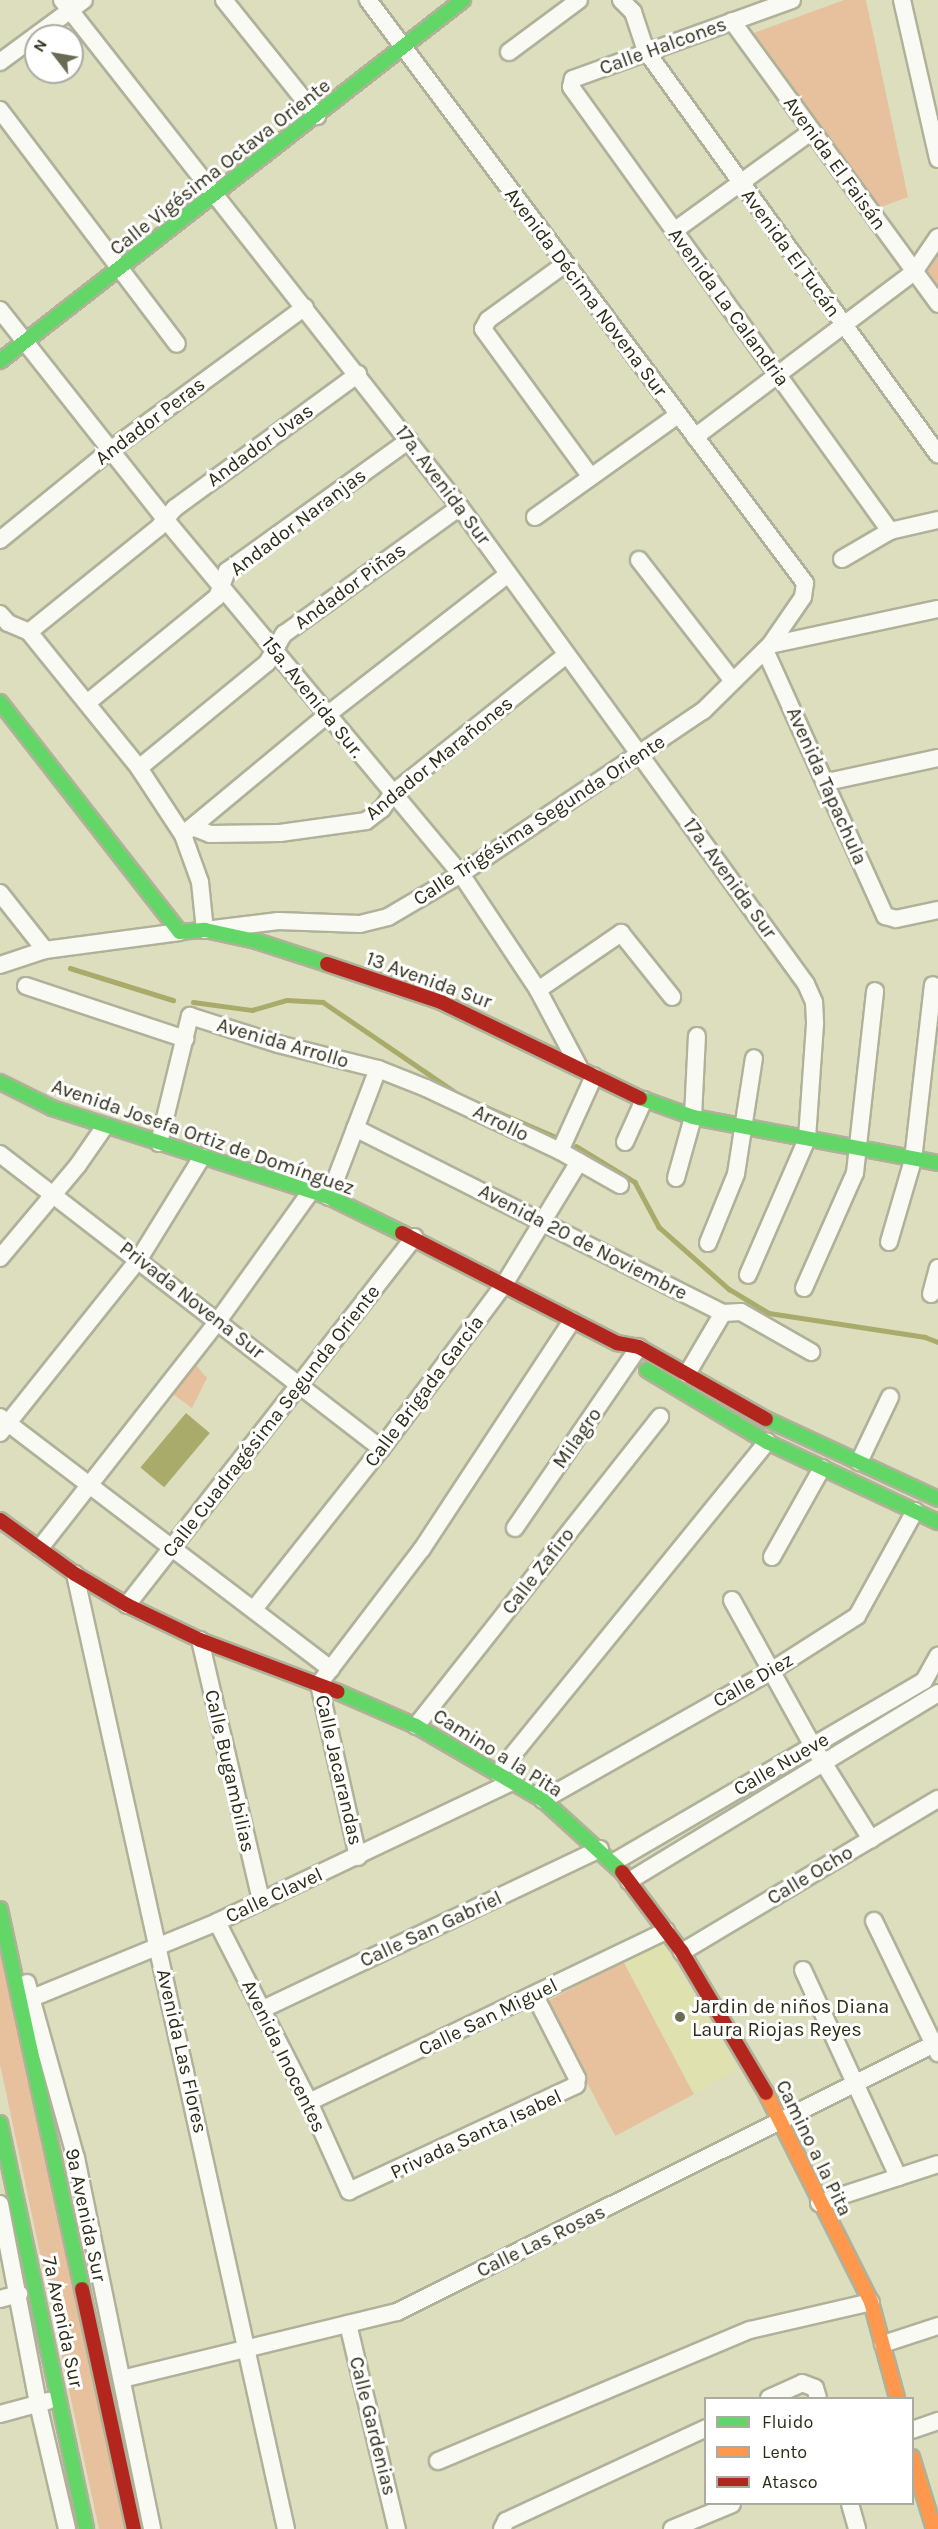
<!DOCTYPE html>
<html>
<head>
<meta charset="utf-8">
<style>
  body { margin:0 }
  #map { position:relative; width:938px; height:2529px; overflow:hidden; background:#dcdebe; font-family:Karla,sans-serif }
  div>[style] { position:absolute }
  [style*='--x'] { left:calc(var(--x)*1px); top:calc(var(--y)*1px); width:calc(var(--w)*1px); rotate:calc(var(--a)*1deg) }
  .built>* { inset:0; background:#dfe1af }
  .green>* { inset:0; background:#e7c19d; transform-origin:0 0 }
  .water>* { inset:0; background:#a9ab6a; transform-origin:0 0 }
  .stream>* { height:4.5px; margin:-2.25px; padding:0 2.25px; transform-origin:2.25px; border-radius:2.25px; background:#a9ab6a }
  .roads { filter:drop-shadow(2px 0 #b0b199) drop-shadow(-2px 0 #b0b199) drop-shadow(0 2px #b0b199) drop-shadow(0 -2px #b0b199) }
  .street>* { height:16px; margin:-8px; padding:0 8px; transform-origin:8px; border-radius:8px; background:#fafaf5 }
  .fast>* { height:14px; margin:-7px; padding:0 7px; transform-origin:7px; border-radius:7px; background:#63d668 }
  .slow>* { height:14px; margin:-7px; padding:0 7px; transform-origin:7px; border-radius:7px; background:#ff974d }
  .jam>* { height:14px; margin:-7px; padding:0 7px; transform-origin:7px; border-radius:7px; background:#b3261e }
  .dots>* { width:16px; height:16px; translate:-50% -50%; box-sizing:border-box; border:3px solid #fff; border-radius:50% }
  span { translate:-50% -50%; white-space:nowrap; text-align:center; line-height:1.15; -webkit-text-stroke:6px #fff; paint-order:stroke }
  .street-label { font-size:20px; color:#2d2d17 }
  .poi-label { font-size:20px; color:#2d2d17 }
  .left { translate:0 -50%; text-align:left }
  .legend { position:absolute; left:704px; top:2397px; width:210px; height:108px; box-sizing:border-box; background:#fff; border:2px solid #ababa2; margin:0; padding:8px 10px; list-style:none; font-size:18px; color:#2d2d17 }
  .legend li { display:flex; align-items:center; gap:12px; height:30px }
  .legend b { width:30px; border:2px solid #ababa2 }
  .north { position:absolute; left:24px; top:24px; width:60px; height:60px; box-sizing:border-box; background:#fff; border:2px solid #ababa2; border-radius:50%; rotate:301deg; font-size:16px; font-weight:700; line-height:24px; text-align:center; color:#2d2d17 }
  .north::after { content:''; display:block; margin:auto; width:21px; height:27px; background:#6a6b51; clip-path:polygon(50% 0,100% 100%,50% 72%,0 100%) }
</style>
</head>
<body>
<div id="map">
  <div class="built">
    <i style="clip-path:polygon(663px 1943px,738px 2069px,693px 2095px,624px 1964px)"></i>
  </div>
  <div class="green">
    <i style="clip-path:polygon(844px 0,866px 0,908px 197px,878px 208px,754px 33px)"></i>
    <i style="clip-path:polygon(938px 249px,938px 293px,923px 273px)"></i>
    <i style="clip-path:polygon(194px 1363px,207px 1378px,192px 1408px,169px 1391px)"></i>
    <i style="clip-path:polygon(0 1940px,126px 2529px,99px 2529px,66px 2376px,0 2064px)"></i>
    <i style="left:623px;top:1961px;width:151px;height:89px;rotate:62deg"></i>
  </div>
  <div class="water">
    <i style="left:186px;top:1413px;width:31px;height:71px;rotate:40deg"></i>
  </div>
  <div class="stream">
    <i style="--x:70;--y:968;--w:108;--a:17.3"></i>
    <i style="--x:193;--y:1002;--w:60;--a:7.7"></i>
    <i style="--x:252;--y:1010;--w:36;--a:-16"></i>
    <i style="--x:287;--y:1000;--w:36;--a:3"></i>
    <i style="--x:323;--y:1002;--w:160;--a:34.3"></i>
    <i style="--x:477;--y:1103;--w:88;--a:23.4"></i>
    <i style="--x:576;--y:1146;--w:69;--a:31.4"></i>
    <i style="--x:635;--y:1182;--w:51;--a:61.9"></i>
    <i style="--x:659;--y:1227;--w:94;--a:41.5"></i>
    <i style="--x:729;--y:1289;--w:47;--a:31"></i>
    <i style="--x:769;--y:1313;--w:158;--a:8.7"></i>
    <i style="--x:925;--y:1337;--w:14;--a:21"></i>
  </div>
  <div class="roads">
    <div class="street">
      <i style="--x:62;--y:0;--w:645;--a:51.87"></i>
      <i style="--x:460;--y:507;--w:589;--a:54.04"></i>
      <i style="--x:806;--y:984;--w:20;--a:66"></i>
      <i style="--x:814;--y:1002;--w:22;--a:87"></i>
      <i style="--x:815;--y:1024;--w:115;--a:94"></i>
      <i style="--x:807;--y:1139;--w:148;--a:113.5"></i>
      <i style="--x:224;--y:0;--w:149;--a:51.3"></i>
      <i style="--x:621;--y:0;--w:17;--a:45"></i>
      <i style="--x:633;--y:12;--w:41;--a:71.6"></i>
      <i style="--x:646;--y:51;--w:498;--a:54.1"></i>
      <i style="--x:792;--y:0;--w:233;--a:160.2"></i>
      <i style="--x:573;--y:79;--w:8;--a:104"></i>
      <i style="--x:571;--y:87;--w:547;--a:54.3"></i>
      <i style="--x:902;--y:0;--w:163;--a:77.2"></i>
      <i style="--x:732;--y:21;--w:350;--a:53.9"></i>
      <i style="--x:509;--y:52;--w:87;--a:-36.6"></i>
      <i style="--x:0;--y:62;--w:104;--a:-36.4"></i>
      <i style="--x:0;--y:110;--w:293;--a:52.9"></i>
      <i style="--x:674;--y:231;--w:170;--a:-35.9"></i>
      <i style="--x:565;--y:264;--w:95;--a:144"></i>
      <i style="--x:488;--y:320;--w:10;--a:119"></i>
      <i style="--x:483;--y:329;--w:182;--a:53.9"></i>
      <i style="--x:0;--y:310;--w:266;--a:51.7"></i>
      <i style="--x:165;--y:519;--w:462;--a:50.2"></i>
      <i style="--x:461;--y:874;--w:139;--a:56.4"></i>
      <i style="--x:538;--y:990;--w:87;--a:62"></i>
      <i style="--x:695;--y:437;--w:274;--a:-37"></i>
      <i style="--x:914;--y:272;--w:42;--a:-55.6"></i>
      <i style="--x:535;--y:517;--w:176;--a:-35.5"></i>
      <i style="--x:0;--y:540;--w:141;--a:-39.2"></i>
      <i style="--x:109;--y:451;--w:243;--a:-36.3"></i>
      <i style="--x:842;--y:559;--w:56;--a:-30.3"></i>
      <i style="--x:890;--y:531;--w:49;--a:-12.9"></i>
      <i style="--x:639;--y:560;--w:153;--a:52.2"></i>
      <i style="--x:0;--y:614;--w:12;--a:48"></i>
      <i style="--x:8;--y:623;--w:23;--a:23"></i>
      <i style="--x:29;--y:632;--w:175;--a:51"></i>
      <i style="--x:139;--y:768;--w:80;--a:56.7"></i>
      <i style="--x:183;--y:835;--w:50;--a:70.1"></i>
      <i style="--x:200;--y:882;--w:48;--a:84.1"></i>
      <i style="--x:205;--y:930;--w:74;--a:-7"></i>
      <i style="--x:278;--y:921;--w:82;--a:2.1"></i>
      <i style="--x:360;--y:924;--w:29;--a:-14"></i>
      <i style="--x:388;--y:917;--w:85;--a:-30.5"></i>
      <i style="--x:461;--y:874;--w:292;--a:-34"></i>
      <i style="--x:703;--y:711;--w:94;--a:-44.6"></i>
      <i style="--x:770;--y:645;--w:58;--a:-55.5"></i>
      <i style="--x:803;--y:597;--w:14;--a:-82"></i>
      <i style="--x:805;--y:583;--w:729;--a:-126.85"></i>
      <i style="--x:29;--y:632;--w:166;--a:-38.9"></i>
      <i style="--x:158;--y:528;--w:26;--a:-50"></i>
      <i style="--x:175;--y:508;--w:227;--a:-36.2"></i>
      <i style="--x:770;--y:645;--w:172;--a:-12.1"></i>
      <i style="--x:765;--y:650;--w:292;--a:65.7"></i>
      <i style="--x:885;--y:916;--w:11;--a:15"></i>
      <i style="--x:896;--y:919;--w:43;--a:-12.1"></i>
      <i style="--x:87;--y:703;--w:168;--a:-39.2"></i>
      <i style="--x:217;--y:597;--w:28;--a:-69"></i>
      <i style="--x:227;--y:571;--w:224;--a:-35.7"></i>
      <i style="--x:139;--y:768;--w:166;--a:-39.4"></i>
      <i style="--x:267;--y:663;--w:34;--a:-60"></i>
      <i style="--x:284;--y:634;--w:217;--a:-35.8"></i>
      <i style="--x:827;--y:782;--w:114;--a:-12.2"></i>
      <i style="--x:192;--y:827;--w:19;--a:21"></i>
      <i style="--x:210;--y:834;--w:70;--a:-0.8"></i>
      <i style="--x:280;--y:833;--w:87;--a:-7.9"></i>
      <i style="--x:366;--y:821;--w:20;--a:-37"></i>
      <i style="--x:382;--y:809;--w:18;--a:-56"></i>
      <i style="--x:392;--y:794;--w:223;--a:-38.6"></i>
      <i style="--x:186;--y:832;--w:183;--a:-39.7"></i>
      <i style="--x:327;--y:715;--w:229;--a:-37.9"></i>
      <i style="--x:0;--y:893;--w:73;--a:51.7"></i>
      <i style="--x:0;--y:965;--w:47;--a:-18.4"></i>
      <i style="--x:45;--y:950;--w:136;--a:-7.6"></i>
      <i style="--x:26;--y:986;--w:168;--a:18.4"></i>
      <i style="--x:538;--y:990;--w:101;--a:-34.5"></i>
      <i style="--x:621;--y:933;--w:82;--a:51.4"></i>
      <i style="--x:355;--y:1128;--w:412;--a:26.7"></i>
      <i style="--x:723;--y:1313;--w:18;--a:-3"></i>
      <i style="--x:741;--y:1312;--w:81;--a:29.7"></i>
      <i style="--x:625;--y:1142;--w:46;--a:-65.7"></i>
      <i style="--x:159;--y:1143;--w:131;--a:-76.3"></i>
      <i style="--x:190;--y:1016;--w:92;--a:17.7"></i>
      <i style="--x:278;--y:1044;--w:103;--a:14"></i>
      <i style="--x:378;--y:1069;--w:52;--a:21.6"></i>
      <i style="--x:426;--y:1088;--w:148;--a:25.2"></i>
      <i style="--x:560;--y:1151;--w:69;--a:29.5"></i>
      <i style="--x:560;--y:1151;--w:82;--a:-65.6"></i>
      <i style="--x:0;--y:1154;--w:482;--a:37.7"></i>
      <i style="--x:676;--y:1178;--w:63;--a:-74.4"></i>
      <i style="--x:693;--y:1117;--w:81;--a:-87.2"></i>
      <i style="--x:329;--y:1197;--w:137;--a:-69.1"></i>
      <i style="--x:889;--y:1242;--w:85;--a:-73.7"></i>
      <i style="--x:913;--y:1160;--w:176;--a:-83.5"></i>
      <i style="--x:708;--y:1243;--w:74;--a:-67.9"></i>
      <i style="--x:736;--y:1174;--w:117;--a:-81.2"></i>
      <i style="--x:0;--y:1258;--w:121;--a:-50"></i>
      <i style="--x:78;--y:1165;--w:47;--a:-55.3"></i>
      <i style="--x:804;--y:1288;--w:126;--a:-66.1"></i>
      <i style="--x:855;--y:1173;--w:183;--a:-83.7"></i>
      <i style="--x:931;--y:1294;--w:27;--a:-75"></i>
      <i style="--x:687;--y:1374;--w:71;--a:-59.5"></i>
      <i style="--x:0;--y:1417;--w:416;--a:37.3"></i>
      <i style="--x:0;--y:1433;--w:223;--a:-51.4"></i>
      <i style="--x:139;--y:1259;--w:120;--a:-58.3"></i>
      <i style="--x:859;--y:1462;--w:72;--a:-64.5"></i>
      <i style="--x:515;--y:1528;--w:219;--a:-55.6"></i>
      <i style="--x:40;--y:1548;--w:288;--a:-51.9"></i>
      <i style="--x:218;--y:1321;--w:160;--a:-54.4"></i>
      <i style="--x:772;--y:1557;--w:102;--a:-60.7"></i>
      <i style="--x:75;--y:1574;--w:978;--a:77.54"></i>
      <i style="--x:732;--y:1600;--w:167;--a:61"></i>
      <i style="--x:813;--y:1746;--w:110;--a:58.1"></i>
      <i style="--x:127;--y:1605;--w:467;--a:-52"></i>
      <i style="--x:254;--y:1609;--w:204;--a:-51.6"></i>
      <i style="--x:381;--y:1449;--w:207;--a:-53.2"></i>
      <i style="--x:505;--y:1283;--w:142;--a:-58.6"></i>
      <i style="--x:200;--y:1640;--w:268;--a:76.8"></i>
      <i style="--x:416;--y:1726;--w:394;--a:-51.7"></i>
      <i style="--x:498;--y:1773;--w:427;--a:-50.9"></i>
      <i style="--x:543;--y:1800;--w:262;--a:-29.5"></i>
      <i style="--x:771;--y:1671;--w:102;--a:-32.6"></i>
      <i style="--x:857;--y:1616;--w:120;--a:-61.1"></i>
      <i style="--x:358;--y:1857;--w:177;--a:-102.7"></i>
      <i style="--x:319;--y:1684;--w:170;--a:-52.7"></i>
      <i style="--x:422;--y:1549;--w:273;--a:-56.7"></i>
      <i style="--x:614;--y:1862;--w:359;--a:-30.3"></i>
      <i style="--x:924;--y:1681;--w:29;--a:-61"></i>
      <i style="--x:629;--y:1881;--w:362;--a:-31.3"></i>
      <i style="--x:874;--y:1921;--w:147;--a:64.1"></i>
      <i style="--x:217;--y:1922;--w:202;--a:62.9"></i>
      <i style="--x:309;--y:2102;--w:98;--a:65.8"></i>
      <i style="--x:349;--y:2191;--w:251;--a:-25"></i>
      <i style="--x:576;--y:2085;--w:7;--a:-82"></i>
      <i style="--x:577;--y:2078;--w:92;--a:-117.1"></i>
      <i style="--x:682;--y:1952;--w:298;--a:-30.9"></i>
      <i style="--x:803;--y:1970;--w:228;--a:65.3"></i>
      <i style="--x:27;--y:1983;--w:182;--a:74.4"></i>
      <i style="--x:76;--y:2158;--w:379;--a:78.4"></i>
      <i style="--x:32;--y:1998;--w:200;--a:-22.3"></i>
      <i style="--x:217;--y:1922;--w:327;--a:-25.4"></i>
      <i style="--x:263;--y:2009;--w:373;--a:-25.4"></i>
      <i style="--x:309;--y:2102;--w:396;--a:-25.6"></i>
      <i style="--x:819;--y:2203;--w:125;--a:-18.1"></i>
      <i style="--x:0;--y:2204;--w:204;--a:79.2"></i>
      <i style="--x:38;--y:2404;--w:128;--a:76.9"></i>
      <i style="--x:0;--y:2299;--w:20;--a:-15"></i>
      <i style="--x:348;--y:2324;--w:211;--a:76.6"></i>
      <i style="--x:883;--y:2344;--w:58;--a:-18.1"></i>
      <i style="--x:122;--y:2379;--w:283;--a:-13.7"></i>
      <i style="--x:397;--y:2312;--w:605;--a:-26.52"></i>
      <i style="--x:769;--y:2398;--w:36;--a:-24"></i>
      <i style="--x:802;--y:2383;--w:14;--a:21"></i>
      <i style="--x:815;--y:2388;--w:10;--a:73"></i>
      <i style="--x:0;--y:2414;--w:50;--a:-15.2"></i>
      <i style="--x:912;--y:2430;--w:28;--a:-19"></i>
      <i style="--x:438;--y:2461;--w:338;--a:-22.8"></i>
      <i style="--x:750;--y:2330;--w:124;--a:-13"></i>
      <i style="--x:850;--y:2504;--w:26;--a:74"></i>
      <i style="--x:502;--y:2529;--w:9;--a:-63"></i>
      <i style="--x:506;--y:2521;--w:221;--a:-24.9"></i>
      <i style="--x:672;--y:2529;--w:65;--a:-22.6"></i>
    </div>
    <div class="fast">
      <i style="--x:0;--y:361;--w:587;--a:-37.94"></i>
      <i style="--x:0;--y:702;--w:292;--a:52"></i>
      <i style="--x:180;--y:932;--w:25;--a:-5"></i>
      <i style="--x:205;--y:930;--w:52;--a:12.2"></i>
      <i style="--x:256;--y:941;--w:75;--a:17.9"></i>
      <i style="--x:0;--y:1082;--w:58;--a:26.6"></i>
      <i style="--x:52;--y:1108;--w:291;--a:17.8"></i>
      <i style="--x:329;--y:1197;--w:81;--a:26.3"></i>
      <i style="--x:640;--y:1098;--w:56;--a:19.7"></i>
      <i style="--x:693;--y:1117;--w:249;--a:10.6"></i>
      <i style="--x:647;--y:1370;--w:140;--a:31"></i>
      <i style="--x:767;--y:1442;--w:189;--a:25.1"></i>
      <i style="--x:766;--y:1419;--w:190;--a:24.9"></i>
      <i style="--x:338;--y:1692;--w:85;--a:23.6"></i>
      <i style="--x:416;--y:1726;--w:147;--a:30.2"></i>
      <i style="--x:543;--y:1800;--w:107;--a:42.3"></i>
      <i style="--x:0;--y:1909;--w:389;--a:77.8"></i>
      <i style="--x:0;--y:2123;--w:415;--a:78"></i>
    </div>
    <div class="slow">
      <i style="--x:766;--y:2093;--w:234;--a:63.3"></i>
      <i style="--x:871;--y:2302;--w:99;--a:74.8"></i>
      <i style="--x:912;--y:2457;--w:75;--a:73"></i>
    </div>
    <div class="jam">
      <i style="--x:327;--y:964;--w:120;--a:18.4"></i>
      <i style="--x:441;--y:1002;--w:221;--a:25.8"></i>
      <i style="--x:402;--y:1233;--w:242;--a:27.1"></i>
      <i style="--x:617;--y:1343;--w:22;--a:10"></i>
      <i style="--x:639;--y:1347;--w:146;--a:29.6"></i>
      <i style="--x:0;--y:1520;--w:92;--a:35.8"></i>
      <i style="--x:75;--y:1574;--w:61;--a:30.8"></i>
      <i style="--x:127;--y:1605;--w:81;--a:25.6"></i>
      <i style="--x:200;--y:1640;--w:147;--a:20.6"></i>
      <i style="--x:622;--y:1872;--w:100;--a:53.1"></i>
      <i style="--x:682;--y:1952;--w:164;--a:59.2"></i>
      <i style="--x:82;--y:2289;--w:246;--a:77.8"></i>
    </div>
  </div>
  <div class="dots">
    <i style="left:680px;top:2017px;background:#6a6b51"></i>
  </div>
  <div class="street-label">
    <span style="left:663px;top:46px;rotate:-20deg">Calle Halcones</span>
    <span style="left:835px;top:163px;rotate:54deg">Avenida El Faisán</span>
    <span style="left:220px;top:167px;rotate:-38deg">Calle Vigésima Octava Oriente</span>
    <span style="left:791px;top:253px;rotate:54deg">Avenida El Tucán</span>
    <span style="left:586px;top:292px;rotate:53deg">Avenida Décima Novena Sur</span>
    <span style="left:729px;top:307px;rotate:54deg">Avenida La Calandria</span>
    <span style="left:150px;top:421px;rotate:-37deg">Andador Peras</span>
    <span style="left:260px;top:445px;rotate:-36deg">Andador Uvas</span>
    <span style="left:443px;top:485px;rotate:53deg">17a. Avenida Sur</span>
    <span style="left:298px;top:522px;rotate:-37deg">Andador Naranjas</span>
    <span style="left:350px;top:586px;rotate:-36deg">Andador Piñas</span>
    <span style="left:313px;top:697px;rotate:51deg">15a. Avenida Sur.</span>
    <span style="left:439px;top:758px;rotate:-39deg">Andador Marañones</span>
    <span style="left:827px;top:786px;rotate:66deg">Avenida Tapachula</span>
    <span style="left:539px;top:820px;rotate:-33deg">Calle Trigésima Segunda Oriente</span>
    <span style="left:730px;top:878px;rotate:54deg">17a. Avenida Sur</span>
    <span style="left:429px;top:980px;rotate:20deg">13 Avenida Sur</span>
    <span style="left:283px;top:1043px;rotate:16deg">Avenida Arrollo</span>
    <span style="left:501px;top:1123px;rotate:26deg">Arrollo</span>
    <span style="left:203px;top:1137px;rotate:19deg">Avenida Josefa Ortiz de Domínguez</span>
    <span style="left:583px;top:1242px;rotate:27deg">Avenida 20 de Noviembre</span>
    <span style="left:192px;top:1300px;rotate:38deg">Privada Novena Sur</span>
    <span style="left:424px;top:1391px;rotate:-53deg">Calle Brigada García</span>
    <span style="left:271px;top:1421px;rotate:-52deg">Calle Cuadragésima Segunda Oriente</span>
    <span style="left:577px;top:1438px;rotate:-55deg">Milagro</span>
    <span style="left:538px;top:1571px;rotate:-52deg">Calle Zafiro</span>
    <span style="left:753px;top:1680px;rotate:-30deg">Calle Diez</span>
    <span style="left:498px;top:1753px;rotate:32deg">Camino a la Pita</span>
    <span style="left:781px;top:1764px;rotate:-30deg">Calle Nueve</span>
    <span style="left:339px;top:1770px;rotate:77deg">Calle Jacarandas</span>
    <span style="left:230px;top:1771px;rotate:77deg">Calle Bugambilias</span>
    <span style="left:810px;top:1875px;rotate:-31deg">Calle Ocho</span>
    <span style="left:274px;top:1895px;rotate:-25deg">Calle Clavel</span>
    <span style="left:431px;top:1929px;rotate:-25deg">Calle San Gabriel</span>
    <span style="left:488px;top:2017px;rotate:-26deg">Calle San Miguel</span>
    <span style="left:182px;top:2051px;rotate:77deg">Avenida Las Flores</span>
    <span style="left:284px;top:2056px;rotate:64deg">Avenida Inocentes</span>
    <span style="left:476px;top:2134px;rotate:-25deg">Privada Santa Isabel</span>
    <span style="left:814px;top:2148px;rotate:64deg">Camino a la Pita</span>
    <span style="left:86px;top:2215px;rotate:78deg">9a Avenida Sur</span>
    <span style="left:541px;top:2241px;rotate:-26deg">Calle Las Rosas</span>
    <span style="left:63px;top:2322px;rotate:78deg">7a Avenida Sur</span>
    <span style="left:373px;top:2426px;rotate:76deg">Calle Gardenias</span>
  </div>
  <div class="poi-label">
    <span class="left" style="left:692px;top:2018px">Jardin de niños Diana<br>Laura Riojas Reyes</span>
  </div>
  <ul class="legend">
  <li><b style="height:8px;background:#63d668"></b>Fluido</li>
  <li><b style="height:8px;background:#ff974d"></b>Lento</li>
  <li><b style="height:8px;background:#b3261e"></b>Atasco</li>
  </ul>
  <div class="north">N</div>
</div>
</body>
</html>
